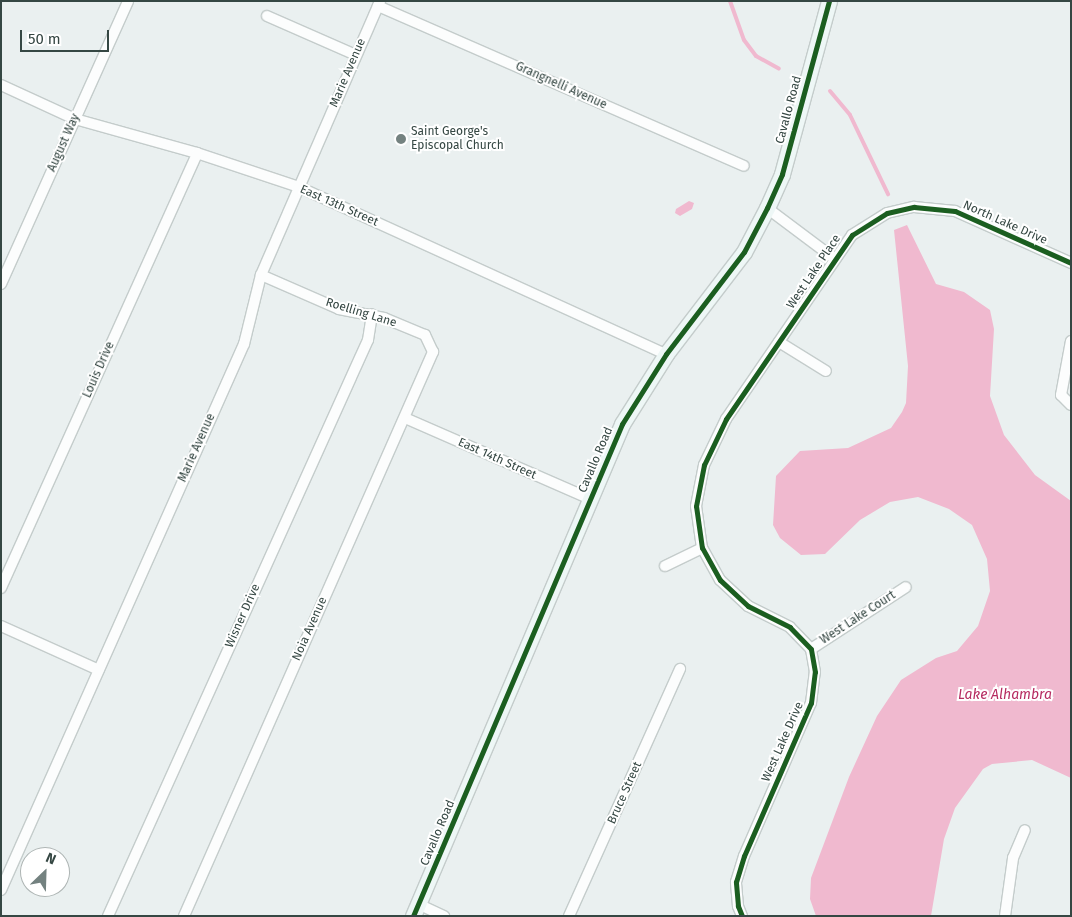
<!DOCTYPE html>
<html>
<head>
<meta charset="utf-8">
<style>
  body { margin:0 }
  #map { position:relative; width:1072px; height:917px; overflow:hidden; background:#eaf0f0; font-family:"Fira Sans",sans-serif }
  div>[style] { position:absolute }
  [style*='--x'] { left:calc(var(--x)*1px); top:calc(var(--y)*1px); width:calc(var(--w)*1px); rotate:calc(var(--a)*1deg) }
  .water>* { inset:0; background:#f0b9cf }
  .stream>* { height:4px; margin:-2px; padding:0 2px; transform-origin:2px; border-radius:2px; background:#f0b9cf }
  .roads { filter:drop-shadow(1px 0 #c4cccb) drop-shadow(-1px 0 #c4cccb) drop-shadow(0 1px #c4cccb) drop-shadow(0 -1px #c4cccb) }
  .street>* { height:10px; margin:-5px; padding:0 5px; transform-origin:5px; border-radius:5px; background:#fcfdfd }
  .secondary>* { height:15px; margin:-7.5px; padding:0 7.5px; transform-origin:7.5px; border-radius:7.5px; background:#eef7f6 }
  .cycleway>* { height:5px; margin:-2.5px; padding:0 2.5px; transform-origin:2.5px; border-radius:2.5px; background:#1b5e20 }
  .dots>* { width:14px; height:14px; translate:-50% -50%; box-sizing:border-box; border:2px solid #fff; border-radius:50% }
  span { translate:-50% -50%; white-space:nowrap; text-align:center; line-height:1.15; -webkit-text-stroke:4px #fff; paint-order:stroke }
  .street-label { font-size:12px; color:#354743 }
  .poi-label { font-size:12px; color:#354743 }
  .left { translate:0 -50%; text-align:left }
  .water-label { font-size:14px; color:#b62b61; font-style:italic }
  .frame { position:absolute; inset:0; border:2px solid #354743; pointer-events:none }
  .north { position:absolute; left:20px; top:847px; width:50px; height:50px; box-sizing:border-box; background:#fff; border:1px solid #aeb5b4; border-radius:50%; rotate:24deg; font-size:14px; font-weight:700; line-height:20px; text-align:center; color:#354743 }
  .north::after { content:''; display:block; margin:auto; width:18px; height:22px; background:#748280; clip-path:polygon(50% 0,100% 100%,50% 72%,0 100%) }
  .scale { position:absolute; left:20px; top:30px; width:89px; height:22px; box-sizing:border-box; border:2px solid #354743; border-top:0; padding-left:6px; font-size:15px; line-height:18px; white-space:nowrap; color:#354743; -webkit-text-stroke:4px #fff; paint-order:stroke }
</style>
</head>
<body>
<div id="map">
  <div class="water">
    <i style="clip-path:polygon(689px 201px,694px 203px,692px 209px,680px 216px,675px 213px,676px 209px)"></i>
    <i style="clip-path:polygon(907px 225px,936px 284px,964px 292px,990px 310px,994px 329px,990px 396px,1004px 435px,1035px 475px,1071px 501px,1071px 778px,1032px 760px,992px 764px,983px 769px,955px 808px,944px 839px,931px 916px,816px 916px,810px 899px,811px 878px,849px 777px,877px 716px,901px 680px,936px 658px,957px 651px,978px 626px,990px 591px,987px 559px,972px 525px,949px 509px,918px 497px,890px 502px,860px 520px,825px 554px,801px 555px,780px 538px,773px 525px,776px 476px,800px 451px,848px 448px,891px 428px,902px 412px,906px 403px,908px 366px,894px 230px)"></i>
  </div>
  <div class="stream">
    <i style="--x:730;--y:1;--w:41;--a:70.3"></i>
    <i style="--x:744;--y:40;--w:20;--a:53"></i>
    <i style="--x:756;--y:56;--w:26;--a:29"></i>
    <i style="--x:830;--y:91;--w:31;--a:50"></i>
    <i style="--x:850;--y:115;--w:88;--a:64.3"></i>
  </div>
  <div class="roads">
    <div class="street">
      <i style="--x:378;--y:6;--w:399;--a:23.6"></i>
      <i style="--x:267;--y:16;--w:97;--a:23.7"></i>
      <i style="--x:1;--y:85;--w:81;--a:24.7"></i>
      <i style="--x:75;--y:119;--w:127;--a:15.6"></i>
      <i style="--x:197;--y:153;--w:108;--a:18.4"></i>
      <i style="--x:299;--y:187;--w:403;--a:24.5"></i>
      <i style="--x:767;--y:208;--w:85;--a:36.9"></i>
      <i style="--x:1;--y:284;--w:310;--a:-65.8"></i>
      <i style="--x:1071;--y:341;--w:55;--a:100.5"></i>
      <i style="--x:1061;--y:395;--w:14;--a:45"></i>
      <i style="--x:779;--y:342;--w:55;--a:31.7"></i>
      <i style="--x:405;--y:418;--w:202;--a:23.6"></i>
      <i style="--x:665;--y:566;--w:41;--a:-25.9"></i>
      <i style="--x:1;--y:588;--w:477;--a:-65.7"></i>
      <i style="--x:1;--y:626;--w:107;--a:24.2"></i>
      <i style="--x:811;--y:649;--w:113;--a:-33.1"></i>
      <i style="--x:1;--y:890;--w:598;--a:-66.01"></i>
      <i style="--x:244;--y:344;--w:71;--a:-76.2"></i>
      <i style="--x:261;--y:275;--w:299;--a:-66.5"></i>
      <i style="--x:418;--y:904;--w:29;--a:25"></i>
      <i style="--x:108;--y:916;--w:632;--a:-65.71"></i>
      <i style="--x:368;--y:340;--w:26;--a:-81"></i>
      <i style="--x:184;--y:916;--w:617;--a:-66.18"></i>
      <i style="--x:433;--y:352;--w:19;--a:-115"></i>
      <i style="--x:425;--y:335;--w:44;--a:-157.5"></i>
      <i style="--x:384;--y:318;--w:46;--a:-168.7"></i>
      <i style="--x:339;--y:309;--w:85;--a:-156.4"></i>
      <i style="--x:569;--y:916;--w:271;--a:-65.8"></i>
      <i style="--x:742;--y:916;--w:11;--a:-112"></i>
      <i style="--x:738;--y:906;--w:24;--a:-95"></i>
      <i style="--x:736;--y:882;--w:27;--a:-73"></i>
      <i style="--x:744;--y:856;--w:167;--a:-66.4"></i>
      <i style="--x:811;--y:703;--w:31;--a:-83"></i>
      <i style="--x:815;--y:672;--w:23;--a:-100"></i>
      <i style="--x:811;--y:649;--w:30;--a:-134"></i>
      <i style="--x:790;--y:627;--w:47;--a:-153.4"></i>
      <i style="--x:748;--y:606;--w:38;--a:-137"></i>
      <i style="--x:720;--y:580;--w:37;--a:-119"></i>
      <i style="--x:702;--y:548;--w:42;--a:-98.1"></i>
      <i style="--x:696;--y:506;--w:42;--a:-79"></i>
      <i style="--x:704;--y:465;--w:51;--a:-64.4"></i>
      <i style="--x:726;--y:419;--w:223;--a:-55.6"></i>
      <i style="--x:852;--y:235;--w:41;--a:-32.2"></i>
      <i style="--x:887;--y:213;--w:28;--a:-13"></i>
      <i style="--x:914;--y:207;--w:41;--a:5.6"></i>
      <i style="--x:955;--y:211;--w:127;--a:24.1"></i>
      <i style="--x:1005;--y:916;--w:59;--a:-82.1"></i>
      <i style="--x:1013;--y:858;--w:30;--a:-67"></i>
    </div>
    <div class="secondary">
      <i style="--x:413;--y:916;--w:535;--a:-66.98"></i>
      <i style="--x:622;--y:424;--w:83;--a:-57.8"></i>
      <i style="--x:666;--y:354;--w:128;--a:-52.6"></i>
      <i style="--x:744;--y:252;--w:50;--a:-62.4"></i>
      <i style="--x:767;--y:208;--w:37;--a:-66"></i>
      <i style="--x:782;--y:174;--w:179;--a:-74.8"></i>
    </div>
  </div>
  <div class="cycleway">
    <i style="--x:413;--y:916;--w:535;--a:-66.98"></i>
    <i style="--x:622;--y:424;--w:83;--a:-57.8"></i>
    <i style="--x:666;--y:354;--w:128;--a:-52.6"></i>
    <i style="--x:744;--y:252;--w:50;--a:-62.4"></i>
    <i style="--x:767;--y:208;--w:37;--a:-66"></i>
    <i style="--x:782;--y:174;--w:179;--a:-74.8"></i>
    <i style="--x:742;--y:916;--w:11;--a:-112"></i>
    <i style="--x:738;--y:906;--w:24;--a:-95"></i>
    <i style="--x:736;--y:882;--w:27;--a:-73"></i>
    <i style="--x:744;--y:856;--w:167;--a:-66.4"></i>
    <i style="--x:811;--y:703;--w:31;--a:-83"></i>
    <i style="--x:815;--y:672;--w:23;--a:-100"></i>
    <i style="--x:811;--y:649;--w:30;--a:-134"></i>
    <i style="--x:790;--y:627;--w:47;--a:-153.4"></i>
    <i style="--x:748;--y:606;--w:38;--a:-137"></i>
    <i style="--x:720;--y:580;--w:37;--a:-119"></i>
    <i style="--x:702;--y:548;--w:42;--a:-98.1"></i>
    <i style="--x:696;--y:506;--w:42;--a:-79"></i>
    <i style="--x:704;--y:465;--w:51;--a:-64.4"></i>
    <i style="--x:726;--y:419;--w:223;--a:-55.6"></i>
    <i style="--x:852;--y:235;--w:41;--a:-32.2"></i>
    <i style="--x:887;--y:213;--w:28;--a:-13"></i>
    <i style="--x:914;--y:207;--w:41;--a:5.6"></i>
    <i style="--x:955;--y:211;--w:127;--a:24.1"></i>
  </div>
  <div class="dots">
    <i style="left:401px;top:139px;background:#748280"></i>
  </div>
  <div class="street-label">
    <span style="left:348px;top:73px;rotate:-67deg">Marie Avenue</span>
    <span style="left:561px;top:86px;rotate:24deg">Grangnelli Avenue</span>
    <span style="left:789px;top:110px;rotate:-75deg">Cavallo Road</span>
    <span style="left:64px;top:143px;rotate:-66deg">August Way</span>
    <span style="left:339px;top:206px;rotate:24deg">East 13th Street</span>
    <span style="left:1005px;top:223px;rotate:24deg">North Lake Drive</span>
    <span style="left:814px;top:272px;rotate:-56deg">West Lake Place</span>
    <span style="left:361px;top:313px;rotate:17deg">Roelling Lane</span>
    <span style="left:99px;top:370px;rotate:-66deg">Louis Drive</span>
    <span style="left:197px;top:448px;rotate:-66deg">Marie Avenue</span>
    <span style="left:497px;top:459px;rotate:24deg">East 14th Street</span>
    <span style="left:596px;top:460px;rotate:-67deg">Cavallo Road</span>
    <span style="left:243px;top:616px;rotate:-66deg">Wisner Drive</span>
    <span style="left:858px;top:618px;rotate:-33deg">West Lake Court</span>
    <span style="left:310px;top:629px;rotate:-66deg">Noia Avenue</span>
    <span style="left:783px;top:742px;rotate:-66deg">West Lake Drive</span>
    <span style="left:625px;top:793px;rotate:-66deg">Bruce Street</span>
    <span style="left:438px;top:833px;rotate:-67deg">Cavallo Road</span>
  </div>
  <div class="poi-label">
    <span class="left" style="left:411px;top:139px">Saint George's<br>Episcopal Church</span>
  </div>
  <div class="water-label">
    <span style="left:1005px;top:695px">Lake Alhambra</span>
  </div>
  <div class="frame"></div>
  <div class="north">N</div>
  <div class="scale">50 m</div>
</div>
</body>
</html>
